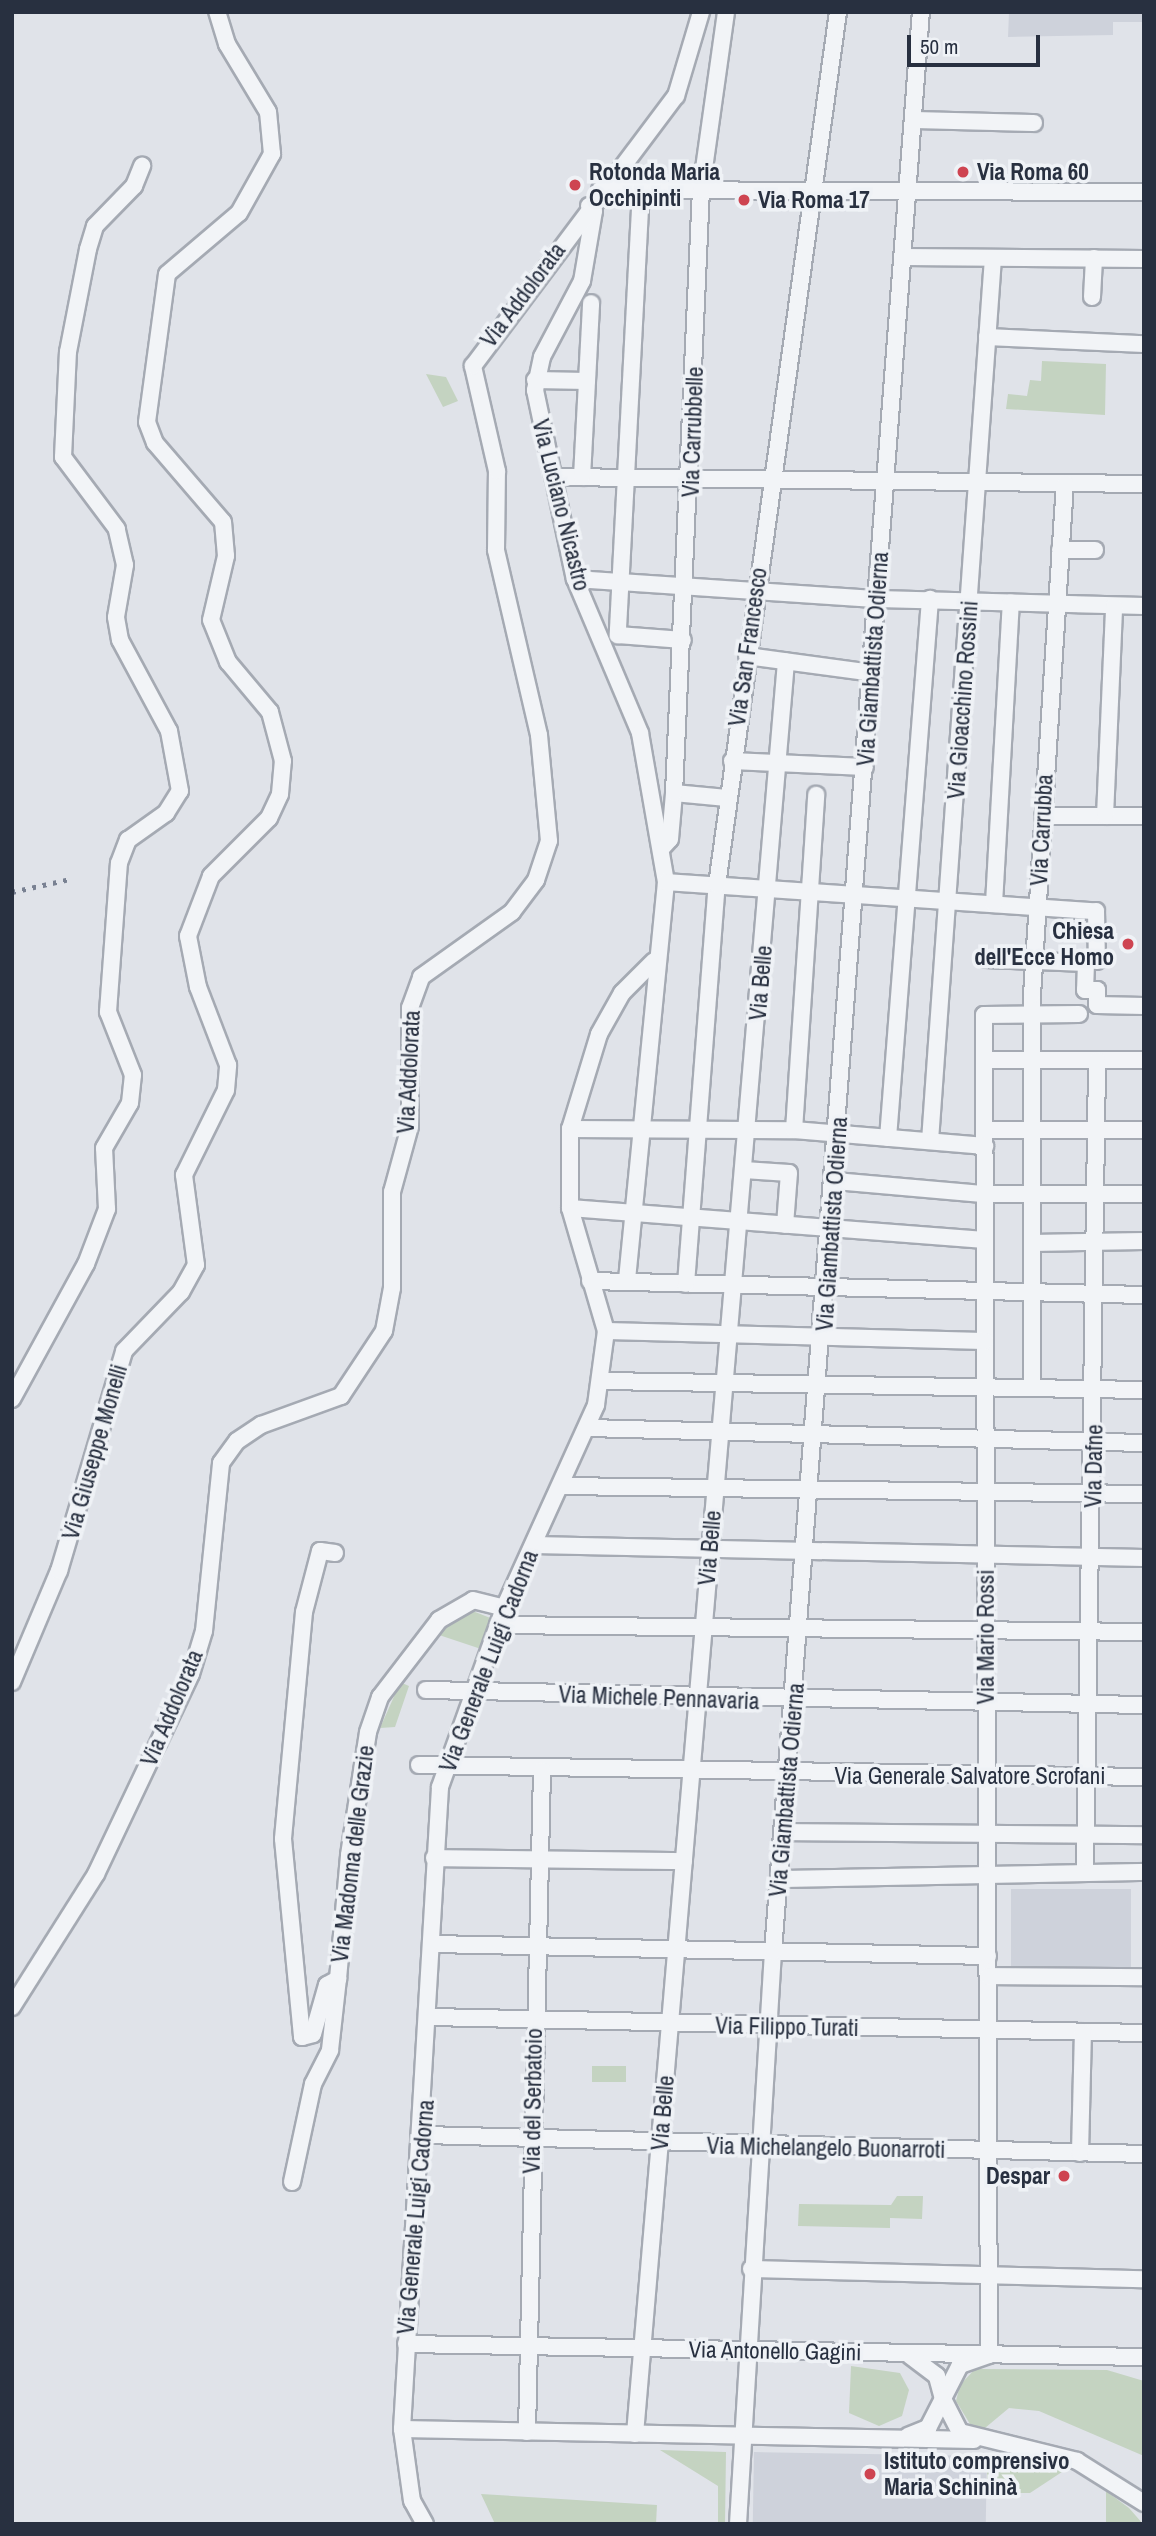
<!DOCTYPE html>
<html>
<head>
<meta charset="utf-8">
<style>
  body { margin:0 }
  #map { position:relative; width:1156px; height:2536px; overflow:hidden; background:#e0e3e9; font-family:"Archivo Narrow",sans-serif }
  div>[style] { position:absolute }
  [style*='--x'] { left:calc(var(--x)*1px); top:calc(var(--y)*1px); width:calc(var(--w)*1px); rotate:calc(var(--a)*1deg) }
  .built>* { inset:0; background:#ced2db; transform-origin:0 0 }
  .green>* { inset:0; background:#c4d3c1; transform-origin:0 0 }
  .roads { filter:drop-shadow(2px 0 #a5aab3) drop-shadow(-2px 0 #a5aab3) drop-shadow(0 2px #a5aab3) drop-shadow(0 -2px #a5aab3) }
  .street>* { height:16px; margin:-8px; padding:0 8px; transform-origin:8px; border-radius:8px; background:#f2f4f7 }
  .rail>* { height:5px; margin-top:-2.5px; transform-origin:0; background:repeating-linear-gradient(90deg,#798192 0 3.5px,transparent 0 10.5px) }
  .dots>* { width:19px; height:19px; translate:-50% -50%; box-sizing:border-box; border:4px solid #eff2f6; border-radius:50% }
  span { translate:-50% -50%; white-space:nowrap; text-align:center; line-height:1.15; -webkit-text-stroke:7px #eff2f6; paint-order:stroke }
  .poi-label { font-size:23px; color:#283040; font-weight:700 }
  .left { translate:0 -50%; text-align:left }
  .right { translate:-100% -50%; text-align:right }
  .street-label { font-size:23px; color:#283040 }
  .frame { position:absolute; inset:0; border:14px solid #283040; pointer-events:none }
  .scale { position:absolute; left:907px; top:35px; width:133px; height:32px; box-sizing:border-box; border:4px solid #283040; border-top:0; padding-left:9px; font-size:21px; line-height:24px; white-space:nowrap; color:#283040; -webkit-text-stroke:5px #eff2f6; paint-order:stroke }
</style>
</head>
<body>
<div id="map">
  <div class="built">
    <i style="clip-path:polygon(1009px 12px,1144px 12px,1144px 22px,1113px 22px,1113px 35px,1008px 37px)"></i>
    <i style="left:1011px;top:1889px;width:120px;height:79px"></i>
    <i style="left:754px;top:2452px;width:233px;height:72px;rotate:1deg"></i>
  </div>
  <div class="green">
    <i style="clip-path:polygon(1042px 361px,1106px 364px,1105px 415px,1006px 409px,1008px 394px,1027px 396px,1030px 380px,1041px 381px)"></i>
    <i style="clip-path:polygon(426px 374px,446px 377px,458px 401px,443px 407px)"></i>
    <i style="clip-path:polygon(470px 1610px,493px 1619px,481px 1649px,436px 1634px)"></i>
    <i style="clip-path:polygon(404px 1674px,402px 1683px,409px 1686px,395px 1727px,380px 1728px)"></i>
    <i style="left:592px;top:2066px;width:34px;height:16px"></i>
    <i style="clip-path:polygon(897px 2196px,923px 2196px,922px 2219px,890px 2218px,890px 2228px,798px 2226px,799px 2204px,891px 2205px)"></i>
    <i style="clip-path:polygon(851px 2366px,900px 2373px,909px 2390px,902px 2416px,879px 2426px,849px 2413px)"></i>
    <i style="clip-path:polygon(975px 2369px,1107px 2370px,1144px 2381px,1144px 2456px,1039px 2411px,1009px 2408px,985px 2428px,970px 2424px,956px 2401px,960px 2385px)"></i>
    <i style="clip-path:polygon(660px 2450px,726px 2452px,725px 2524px,718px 2524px,718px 2486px)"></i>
    <i style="clip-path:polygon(987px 2456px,1015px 2456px,1065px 2470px,1030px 2493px,987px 2493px)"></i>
    <i style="clip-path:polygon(1106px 2491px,1129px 2508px,1143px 2524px,1106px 2524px)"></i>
    <i style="clip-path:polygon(481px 2494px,657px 2505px,656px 2524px,495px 2524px)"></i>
  </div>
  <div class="roads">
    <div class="street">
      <i style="--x:913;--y:120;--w:121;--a:1.4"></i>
      <i style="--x:600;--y:190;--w:544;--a:0.21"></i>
      <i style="--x:641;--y:190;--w:446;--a:93"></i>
      <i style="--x:618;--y:635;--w:65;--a:4.4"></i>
      <i style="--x:589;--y:206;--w:7;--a:45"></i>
      <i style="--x:594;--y:211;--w:71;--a:99.7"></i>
      <i style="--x:582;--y:281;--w:86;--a:117.8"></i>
      <i style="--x:542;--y:357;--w:34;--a:102"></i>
      <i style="--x:535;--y:390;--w:193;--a:78.1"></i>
      <i style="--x:575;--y:579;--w:167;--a:67.1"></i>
      <i style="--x:640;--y:733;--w:151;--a:80.1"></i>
      <i style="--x:666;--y:882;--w:402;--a:95.6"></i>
      <i style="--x:904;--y:257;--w:240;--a:0.5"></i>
      <i style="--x:1092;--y:297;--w:39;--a:-87"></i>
      <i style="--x:987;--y:337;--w:157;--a:2.6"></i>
      <i style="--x:535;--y:380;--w:52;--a:1.1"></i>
      <i style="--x:557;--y:477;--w:587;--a:0.68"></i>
      <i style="--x:582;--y:477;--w:174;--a:-87"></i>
      <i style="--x:1060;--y:550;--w:35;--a:0"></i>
      <i style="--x:575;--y:579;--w:304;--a:3.8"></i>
      <i style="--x:878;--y:599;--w:266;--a:1.5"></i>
      <i style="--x:747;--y:656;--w:126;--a:7.7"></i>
      <i style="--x:732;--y:761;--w:133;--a:2.6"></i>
      <i style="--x:674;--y:793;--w:53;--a:5.4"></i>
      <i style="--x:1043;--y:816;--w:101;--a:0"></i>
      <i style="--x:1105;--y:816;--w:210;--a:-87.5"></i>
      <i style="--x:661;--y:849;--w:13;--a:-48"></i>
      <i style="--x:670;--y:839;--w:46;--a:-85"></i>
      <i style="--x:674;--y:793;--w:604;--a:-87.44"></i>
      <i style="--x:701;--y:190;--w:180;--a:-82"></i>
      <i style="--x:666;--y:882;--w:431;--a:3.9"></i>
      <i style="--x:1096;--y:911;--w:50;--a:88.9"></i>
      <i style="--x:994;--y:904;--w:302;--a:-86.8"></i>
      <i style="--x:986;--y:959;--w:100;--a:2.3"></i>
      <i style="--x:1086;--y:963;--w:27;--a:92"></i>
      <i style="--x:1085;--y:990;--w:12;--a:0"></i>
      <i style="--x:1097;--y:990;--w:15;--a:90"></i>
      <i style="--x:1097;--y:1005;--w:47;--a:1.2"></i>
      <i style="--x:1079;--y:1014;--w:95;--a:179.4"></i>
      <i style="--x:984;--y:1015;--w:1340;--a:89.79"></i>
      <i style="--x:989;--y:2355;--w:31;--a:161"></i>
      <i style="--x:960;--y:2365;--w:38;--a:117"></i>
      <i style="--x:943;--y:2399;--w:37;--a:63"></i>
      <i style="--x:960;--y:2432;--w:121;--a:13.9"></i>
      <i style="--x:1077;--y:2461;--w:79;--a:32.1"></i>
      <i style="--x:985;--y:1060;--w:159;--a:0"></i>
      <i style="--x:570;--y:1129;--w:224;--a:0.3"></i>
      <i style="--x:794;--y:1130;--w:192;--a:4.8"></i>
      <i style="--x:794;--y:1130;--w:336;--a:-86.2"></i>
      <i style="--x:985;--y:1130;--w:159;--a:0"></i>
      <i style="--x:888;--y:1138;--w:541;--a:-85.54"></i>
      <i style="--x:930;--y:1141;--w:885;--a:-85.92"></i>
      <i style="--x:744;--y:1170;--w:45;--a:3.8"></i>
      <i style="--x:789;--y:1173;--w:52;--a:94.4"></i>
      <i style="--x:835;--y:1181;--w:151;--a:5"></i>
      <i style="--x:985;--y:1194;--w:159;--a:0"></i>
      <i style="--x:570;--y:1208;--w:416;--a:4.4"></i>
      <i style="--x:1032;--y:1243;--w:112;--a:-1"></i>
      <i style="--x:590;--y:1281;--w:554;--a:1.45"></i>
      <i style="--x:686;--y:1284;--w:400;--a:-85.6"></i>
      <i style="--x:717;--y:885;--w:881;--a:-82.11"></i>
      <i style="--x:606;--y:1331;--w:379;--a:1.5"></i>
      <i style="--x:602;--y:1381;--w:542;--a:0.95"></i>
      <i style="--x:1032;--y:1388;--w:393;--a:-90"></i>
      <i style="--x:1032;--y:995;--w:513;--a:-86.31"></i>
      <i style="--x:12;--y:1399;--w:154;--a:-61.3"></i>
      <i style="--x:86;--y:1264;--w:59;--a:-69.1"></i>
      <i style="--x:107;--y:1209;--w:61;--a:-92.8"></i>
      <i style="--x:104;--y:1148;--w:52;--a:-60"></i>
      <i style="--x:130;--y:1103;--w:28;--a:-84"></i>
      <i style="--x:133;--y:1075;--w:68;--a:-111.6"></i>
      <i style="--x:108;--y:1012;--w:149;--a:-85.8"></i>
      <i style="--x:119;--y:863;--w:25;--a:-69"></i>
      <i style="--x:128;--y:840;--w:47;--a:-35.4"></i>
      <i style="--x:166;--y:813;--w:26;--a:-58"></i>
      <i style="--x:180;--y:791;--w:61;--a:-100.4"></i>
      <i style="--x:169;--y:731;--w:103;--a:-118.3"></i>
      <i style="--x:120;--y:640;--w:23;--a:-100"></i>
      <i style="--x:116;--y:617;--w:53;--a:-80.2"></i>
      <i style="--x:125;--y:565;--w:37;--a:-103"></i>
      <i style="--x:117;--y:529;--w:90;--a:-126.9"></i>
      <i style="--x:63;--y:457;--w:105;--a:-87.3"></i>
      <i style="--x:68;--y:352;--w:105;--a:-79"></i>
      <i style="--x:88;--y:249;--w:24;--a:-73"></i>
      <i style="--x:95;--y:226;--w:56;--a:-45.7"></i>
      <i style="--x:134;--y:186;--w:22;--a:-68"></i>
      <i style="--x:588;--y:1428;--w:556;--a:1.55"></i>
      <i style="--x:561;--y:1486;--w:583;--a:0.79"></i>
      <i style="--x:534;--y:1545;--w:610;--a:1.22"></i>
      <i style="--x:335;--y:1553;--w:15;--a:-172"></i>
      <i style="--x:320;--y:1551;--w:63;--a:104.7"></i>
      <i style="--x:304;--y:1612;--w:228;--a:95.3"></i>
      <i style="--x:283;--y:1839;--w:199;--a:84.5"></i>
      <i style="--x:302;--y:2037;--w:11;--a:-15"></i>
      <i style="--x:313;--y:2034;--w:51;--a:-74.1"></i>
      <i style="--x:327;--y:1985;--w:13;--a:-29"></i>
      <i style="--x:338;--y:1979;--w:124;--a:-84.9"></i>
      <i style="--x:349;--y:1855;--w:124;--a:-81.2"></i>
      <i style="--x:368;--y:1732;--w:37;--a:-71"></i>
      <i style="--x:380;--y:1697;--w:97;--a:-52.5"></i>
      <i style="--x:439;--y:1620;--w:39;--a:-30"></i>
      <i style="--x:473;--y:1600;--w:32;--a:14"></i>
      <i style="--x:498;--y:1625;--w:646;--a:0.62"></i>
      <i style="--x:12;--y:1682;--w:121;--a:-67.1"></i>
      <i style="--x:59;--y:1571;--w:229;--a:-73.5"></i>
      <i style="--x:124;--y:1351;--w:82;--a:-46"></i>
      <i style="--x:181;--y:1292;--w:31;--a:-61"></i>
      <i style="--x:196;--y:1265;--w:91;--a:-97.6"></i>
      <i style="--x:184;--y:1175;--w:95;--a:-63.7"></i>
      <i style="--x:226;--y:1090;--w:25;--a:-85"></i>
      <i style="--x:228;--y:1065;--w:84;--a:-111"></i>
      <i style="--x:198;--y:987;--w:52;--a:-101.1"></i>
      <i style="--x:188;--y:936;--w:64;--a:-69"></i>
      <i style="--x:211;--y:876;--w:82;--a:-45"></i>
      <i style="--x:269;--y:818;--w:26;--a:-65"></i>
      <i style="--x:280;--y:794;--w:33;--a:-85"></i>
      <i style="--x:283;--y:761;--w:51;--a:-104.9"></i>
      <i style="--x:270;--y:712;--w:65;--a:-130"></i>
      <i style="--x:228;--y:662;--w:45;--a:-112"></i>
      <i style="--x:211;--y:620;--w:66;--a:-76.8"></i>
      <i style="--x:226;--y:556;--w:34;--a:-95"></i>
      <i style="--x:223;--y:522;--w:104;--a:-130.7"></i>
      <i style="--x:155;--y:443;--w:22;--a:-111"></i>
      <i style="--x:147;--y:422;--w:149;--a:-82.3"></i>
      <i style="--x:167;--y:274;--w:94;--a:-40.3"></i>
      <i style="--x:239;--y:213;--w:68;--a:-60.8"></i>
      <i style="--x:272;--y:154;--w:42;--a:-95.4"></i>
      <i style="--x:268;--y:112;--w:79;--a:-121.1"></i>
      <i style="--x:227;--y:44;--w:34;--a:-107"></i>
      <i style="--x:426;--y:1690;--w:718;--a:1.2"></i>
      <i style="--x:419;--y:1765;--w:725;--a:0.95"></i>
      <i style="--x:784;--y:1832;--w:360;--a:0.5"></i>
      <i style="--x:434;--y:1858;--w:250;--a:0.7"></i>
      <i style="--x:1085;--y:1873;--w:813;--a:-89.15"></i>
      <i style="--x:779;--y:1879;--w:365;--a:-1.1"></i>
      <i style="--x:433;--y:1944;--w:555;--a:1.24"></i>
      <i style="--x:988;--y:1976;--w:156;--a:0.4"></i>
      <i style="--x:12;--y:2007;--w:157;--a:-57.7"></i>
      <i style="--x:96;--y:1874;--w:221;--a:-64.6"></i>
      <i style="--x:191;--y:1674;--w:45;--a:-73.2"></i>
      <i style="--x:204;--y:1631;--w:169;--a:-84.2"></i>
      <i style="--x:221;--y:1463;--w:27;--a:-54"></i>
      <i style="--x:237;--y:1441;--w:29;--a:-34"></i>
      <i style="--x:261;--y:1425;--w:85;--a:-19.9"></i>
      <i style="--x:341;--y:1396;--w:78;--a:-56.5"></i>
      <i style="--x:384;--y:1331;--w:44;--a:-79.5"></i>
      <i style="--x:392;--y:1288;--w:96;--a:-90"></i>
      <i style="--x:392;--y:1192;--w:68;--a:-74.7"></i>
      <i style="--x:410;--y:1126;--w:118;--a:-90"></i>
      <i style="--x:410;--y:1008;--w:33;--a:-70"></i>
      <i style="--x:421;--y:977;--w:112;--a:-35.5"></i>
      <i style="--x:512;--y:912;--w:40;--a:-53"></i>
      <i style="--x:536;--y:880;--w:41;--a:-71.6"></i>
      <i style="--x:549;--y:841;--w:106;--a:-95.4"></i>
      <i style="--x:539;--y:735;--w:190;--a:-103.1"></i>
      <i style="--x:496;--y:550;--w:79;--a:-89.3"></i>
      <i style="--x:497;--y:471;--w:108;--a:-102.9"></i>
      <i style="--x:473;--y:366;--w:338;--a:-53.1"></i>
      <i style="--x:676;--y:96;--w:88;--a:-73.4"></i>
      <i style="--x:431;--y:2017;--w:713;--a:1.29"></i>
      <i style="--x:424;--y:2135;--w:720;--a:1.51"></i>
      <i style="--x:1080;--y:2153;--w:121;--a:-88.6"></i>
      <i style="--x:292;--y:2182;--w:100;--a:-77.9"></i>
      <i style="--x:313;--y:2084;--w:38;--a:-63"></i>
      <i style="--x:330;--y:2050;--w:71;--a:-83.6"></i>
      <i style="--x:751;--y:2269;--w:393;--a:1.5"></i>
      <i style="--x:406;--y:2344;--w:738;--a:1.01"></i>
      <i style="--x:402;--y:2429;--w:572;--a:1.1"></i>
      <i style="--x:527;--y:2432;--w:662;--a:-88.7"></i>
      <i style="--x:635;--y:2434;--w:1779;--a:-85.13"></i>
      <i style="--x:908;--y:2436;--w:22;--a:-22"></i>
      <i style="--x:928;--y:2428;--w:33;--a:-63"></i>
      <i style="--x:943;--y:2399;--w:24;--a:-105"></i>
      <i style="--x:937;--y:2376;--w:34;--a:-143"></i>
      <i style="--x:425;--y:2524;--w:26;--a:-119"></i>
      <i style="--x:412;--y:2501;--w:73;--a:-97.9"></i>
      <i style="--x:402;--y:2429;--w:643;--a:-86.61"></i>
      <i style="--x:440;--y:1787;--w:190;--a:-70.3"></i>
      <i style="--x:504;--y:1608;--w:223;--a:-65.6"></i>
      <i style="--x:596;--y:1405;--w:75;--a:-82.3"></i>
      <i style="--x:606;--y:1331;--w:128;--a:-106.3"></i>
      <i style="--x:570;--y:1208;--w:79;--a:-90"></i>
      <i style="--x:570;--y:1129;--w:99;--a:-73"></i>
      <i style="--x:599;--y:1034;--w:47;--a:-60.7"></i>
      <i style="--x:622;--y:993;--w:45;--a:-45"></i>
      <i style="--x:738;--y:2524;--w:573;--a:-86.5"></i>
      <i style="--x:773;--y:1952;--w:1946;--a:-85.64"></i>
    </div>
  </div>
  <div class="rail">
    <i style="--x:12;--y:892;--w:59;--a:-12.6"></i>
  </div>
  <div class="dots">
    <i style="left:963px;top:172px;background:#ce4451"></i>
    <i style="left:575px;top:185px;background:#ce4451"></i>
    <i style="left:744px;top:200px;background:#ce4451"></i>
    <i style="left:1128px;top:944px;background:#ce4451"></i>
    <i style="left:1064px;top:2176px;background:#ce4451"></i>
    <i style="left:870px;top:2474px;background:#ce4451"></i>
  </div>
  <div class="poi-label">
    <span class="left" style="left:589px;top:185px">Rotonda Maria<br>Occhipinti</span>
    <span class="left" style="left:977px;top:172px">Via Roma 60</span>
    <span class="left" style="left:758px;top:200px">Via Roma 17</span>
    <span class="right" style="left:1114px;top:944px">Chiesa<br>dell'Ecce Homo</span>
    <span class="right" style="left:1050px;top:2176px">Despar</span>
    <span class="left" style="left:884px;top:2474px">Istituto comprensivo<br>Maria Schininà</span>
  </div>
  <div class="street-label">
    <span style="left:523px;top:295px;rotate:-53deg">Via Addolorata</span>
    <span style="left:693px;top:432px;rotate:-88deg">Via Carrubbelle</span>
    <span style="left:561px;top:505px;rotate:76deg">Via Luciano Nicastro</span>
    <span style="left:748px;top:647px;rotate:-82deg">Via San Francesco</span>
    <span style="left:873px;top:659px;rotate:-86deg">Via Giambattista Odierna</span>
    <span style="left:963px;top:700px;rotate:-86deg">Via Gioacchino Rossini</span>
    <span style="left:1042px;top:830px;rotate:-87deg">Via Carrubba</span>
    <span style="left:761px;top:983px;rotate:-85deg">Via Belle</span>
    <span style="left:409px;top:1072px;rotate:-87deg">Via Addolorata</span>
    <span style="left:832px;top:1224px;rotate:-86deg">Via Giambattista Odierna</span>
    <span style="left:95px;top:1452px;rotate:-74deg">Via Giuseppe Monelli</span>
    <span style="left:1094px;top:1466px;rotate:-89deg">Via Dafne</span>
    <span style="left:710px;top:1548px;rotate:-85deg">Via Belle</span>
    <span style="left:986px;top:1637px;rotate:-90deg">Via Mario Rossi</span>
    <span style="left:489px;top:1661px;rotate:-69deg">Via Generale Luigi Cadorna</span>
    <span style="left:659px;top:1698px;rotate:2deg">Via Michele Pennavaria</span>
    <span style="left:172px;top:1708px;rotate:-67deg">Via Addolorata</span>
    <span style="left:970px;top:1776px">Via Generale Salvatore Scrofani</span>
    <span style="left:787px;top:1790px;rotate:-85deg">Via Giambattista Odierna</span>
    <span style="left:353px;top:1854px;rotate:-83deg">Via Madonna delle Grazie</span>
    <span style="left:787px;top:2027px;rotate:1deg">Via Filippo Turati</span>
    <span style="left:533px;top:2101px;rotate:-89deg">Via del Serbatoio</span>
    <span style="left:663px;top:2113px;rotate:-85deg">Via Belle</span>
    <span style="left:826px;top:2148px;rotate:1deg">Via Michelangelo Buonarroti</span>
    <span style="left:416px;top:2217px;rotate:-85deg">Via Generale Luigi Cadorna</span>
    <span style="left:775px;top:2351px;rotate:1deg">Via Antonello Gagini</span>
  </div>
  <div class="frame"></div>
  <div class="scale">50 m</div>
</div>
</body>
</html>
